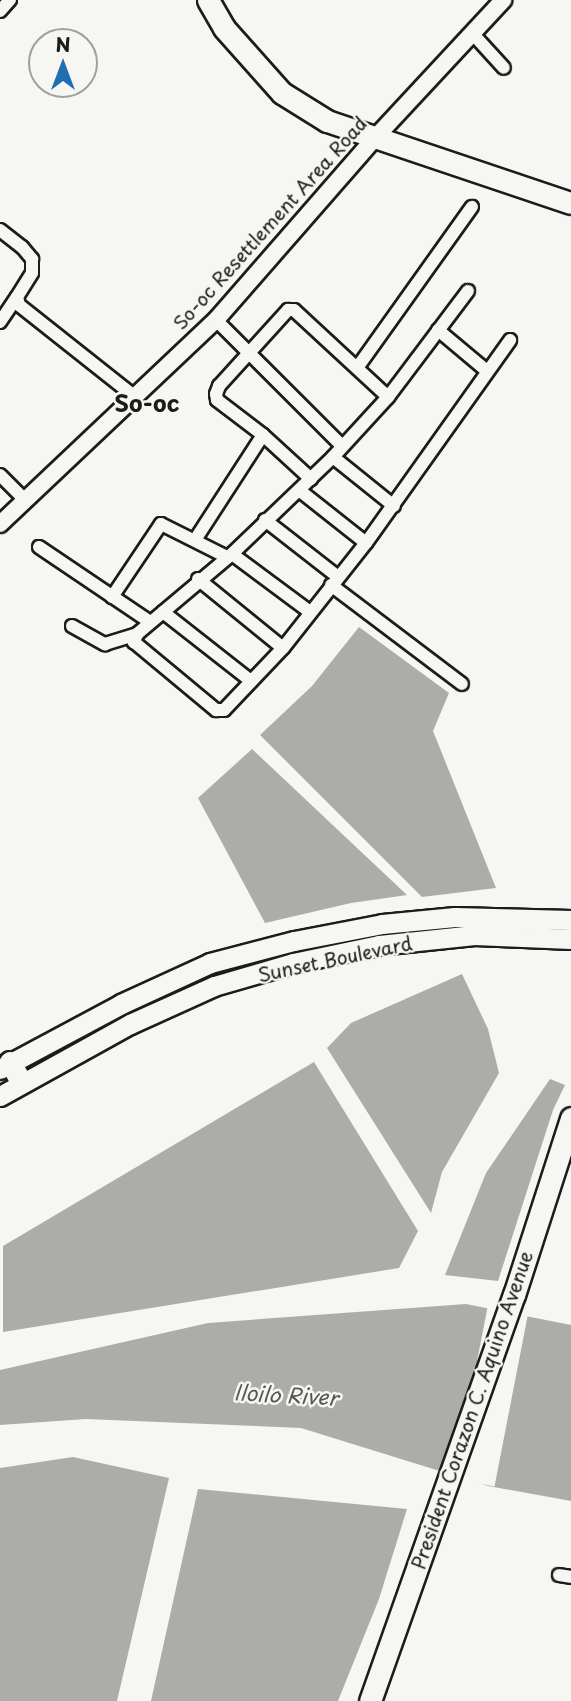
<!DOCTYPE html>
<html>
<head>
<meta charset="utf-8">
<style>
  body { margin:0 }
  #map { position:relative; width:571px; height:1701px; overflow:hidden; background:#f6f6f2; font-family:"Playpen Sans",sans-serif }
  div>[style] { position:absolute }
  [style*='--x'] { left:calc(var(--x)*1px); top:calc(var(--y)*1px); width:calc(var(--w)*1px); rotate:calc(var(--a)*1deg) }
  .water>* { inset:0; background:#acaca9 }
  .pier>* { inset:0; background:#f6f6f2; transform-origin:0 0 }
  .roads { filter:drop-shadow(2px 0 #1c1c1c) drop-shadow(-2px 0 #1c1c1c) drop-shadow(0 2px #1c1c1c) drop-shadow(0 -2px #1c1c1c) }
  .minor>* { height:12px; margin:-6px; padding:0 6px; transform-origin:6px; border-radius:6px; background:#f6f6f2 }
  .tertiary>* { height:16px; margin:-8px; padding:0 8px; transform-origin:8px; border-radius:8px; background:#f6f6f2 }
  .secondary>* { height:19px; margin:-9.5px; padding:0 9.5px; transform-origin:9.5px; border-radius:9.5px; background:#f6f6f2 }
  .primary>* { height:21px; margin:-10.5px; padding:0 10.5px; transform-origin:10.5px; border-radius:10.5px; background:#f6f6f2 }
  span { translate:-50% -50%; white-space:nowrap; text-align:center; line-height:1.15; -webkit-text-stroke:5px #f6f6f2; paint-order:stroke }
  .street-label { font-size:19px; color:#1c1c1c }
  .water-label { font-size:21px; color:#565654; font-style:italic }
  .quarter-label { font-size:23px; color:#1c1c1c; font-weight:700 }
  .north { position:absolute; left:28px; top:28px; width:70px; height:70px; box-sizing:border-box; background:#f6f6f2; border:2px solid #9f9f9c; border-radius:50%; rotate:0deg; font-size:19px; font-weight:700; line-height:28px; text-align:center; color:#1c1c1c }
  .north::after { content:''; display:block; margin:auto; width:24px; height:32px; background:#1f6fb2; clip-path:polygon(50% 0,100% 100%,50% 72%,0 100%) }
</style>
</head>
<body>
<div id="map">
  <div class="water">
    <i style="clip-path:polygon(359px 627px,449px 693px,433px 731px,496px 888px,422px 897px,260px 735px,312px 686px)"></i>
    <i style="clip-path:polygon(252px 749px,407px 895px,351px 903px,265px 923px,198px 798px)"></i>
    <i style="clip-path:polygon(462px 974px,488px 1029px,499px 1073px,442px 1172px,431px 1213px,327px 1048px,351px 1023px)"></i>
    <i style="clip-path:polygon(314px 1062px,418px 1231px,399px 1268px,3px 1332px,3px 1246px)"></i>
    <i style="clip-path:polygon(550px 1079px,565px 1085px,553px 1110px,498px 1281px,445px 1275px,486px 1173px)"></i>
    <i style="clip-path:polygon(466px 1304px,571px 1325px,571px 1501px,488px 1486px,301px 1428px,86px 1419px,0 1425px,0 1370px,208px 1323px)"></i>
    <i style="clip-path:polygon(73px 1457px,169px 1478px,117px 1701px,0 1701px,0 1468px)"></i>
    <i style="clip-path:polygon(198px 1489px,407px 1509px,379px 1599px,338px 1701px,151px 1701px)"></i>
  </div>
  <div class="pier">
    <i style="left:488px;top:1305px;width:41px;height:177px;rotate:11deg"></i>
  </div>
  <div class="roads">
    <div class="minor">
      <i style="--x:0;--y:11;--w:15;--a:-48"></i>
      <i style="--x:472;--y:33;--w:47;--a:47.6"></i>
      <i style="--x:0;--y:230;--w:28;--a:38"></i>
      <i style="--x:22;--y:247;--w:16;--a:50"></i>
      <i style="--x:32;--y:259;--w:14;--a:90"></i>
      <i style="--x:32;--y:273;--w:28;--a:122"></i>
      <i style="--x:17;--y:297;--w:8;--a:76"></i>
      <i style="--x:19;--y:305;--w:147;--a:38.4"></i>
      <i style="--x:468;--y:291;--w:133;--a:127"></i>
      <i style="--x:388;--y:397;--w:81;--a:132.5"></i>
      <i style="--x:333;--y:457;--w:140;--a:136.2"></i>
      <i style="--x:232;--y:554;--w:124;--a:139.9"></i>
      <i style="--x:137;--y:634;--w:9;--a:111"></i>
      <i style="--x:134;--y:642;--w:107;--a:39.7"></i>
      <i style="--x:216;--y:710;--w:8;--a:0"></i>
      <i style="--x:224;--y:710;--w:86;--a:-46.4"></i>
      <i style="--x:283;--y:648;--w:134;--a:-51.7"></i>
      <i style="--x:366;--y:543;--w:249;--a:-54.6"></i>
      <i style="--x:216;--y:320;--w:178;--a:45"></i>
      <i style="--x:0;--y:322;--w:30;--a:-56"></i>
      <i style="--x:438;--y:330;--w:64;--a:39.9"></i>
      <i style="--x:357;--y:368;--w:198;--a:-54.5"></i>
      <i style="--x:333;--y:457;--w:78;--a:38.8"></i>
      <i style="--x:0;--y:475;--w:35;--a:45"></i>
      <i style="--x:311;--y:479;--w:65;--a:-137.5"></i>
      <i style="--x:263;--y:435;--w:58;--a:-142.7"></i>
      <i style="--x:217;--y:400;--w:6;--a:-99"></i>
      <i style="--x:216;--y:394;--w:9;--a:-69"></i>
      <i style="--x:219;--y:386;--w:103;--a:-47.8"></i>
      <i style="--x:288;--y:310;--w:6;--a:0"></i>
      <i style="--x:294;--y:310;--w:128;--a:42.8"></i>
      <i style="--x:299;--y:490;--w:85;--a:38.3"></i>
      <i style="--x:265;--y:520;--w:91;--a:37.9"></i>
      <i style="--x:195;--y:540;--w:125;--a:-57.1"></i>
      <i style="--x:39;--y:547;--w:134;--a:34"></i>
      <i style="--x:232;--y:554;--w:97;--a:36.6"></i>
      <i style="--x:198;--y:579;--w:109;--a:39.1"></i>
      <i style="--x:331;--y:585;--w:164;--a:37.1"></i>
      <i style="--x:112;--y:597;--w:88;--a:-56.1"></i>
      <i style="--x:161;--y:524;--w:74;--a:26.6"></i>
      <i style="--x:163;--y:612;--w:112;--a:38.1"></i>
      <i style="--x:72;--y:626;--w:38;--a:29"></i>
      <i style="--x:105;--y:644;--w:34;--a:-17"></i>
      <i style="--x:559;--y:1575;--w:12;--a:9"></i>
    </div>
    <div class="tertiary">
      <i style="--x:0;--y:524;--w:297;--a:-43.4"></i>
      <i style="--x:216;--y:320;--w:240;--a:-48.9"></i>
      <i style="--x:374;--y:139;--w:190;--a:-47.1"></i>
    </div>
    <div class="secondary">
      <i style="--x:0;--y:1069;--w:137;--a:-28.2"></i>
      <i style="--x:121;--y:1004;--w:98;--a:-24.7"></i>
      <i style="--x:210;--y:963;--w:87;--a:-14.7"></i>
      <i style="--x:294;--y:941;--w:90;--a:-10.9"></i>
      <i style="--x:382;--y:924;--w:73;--a:-5.5"></i>
      <i style="--x:455;--y:917;--w:116;--a:1.5"></i>
      <i style="--x:0;--y:1096;--w:149;--a:-29"></i>
      <i style="--x:130;--y:1024;--w:92;--a:-24.3"></i>
      <i style="--x:214;--y:986;--w:82;--a:-16.2"></i>
      <i style="--x:293;--y:963;--w:88;--a:-11.8"></i>
      <i style="--x:379;--y:945;--w:96;--a:-6"></i>
      <i style="--x:474;--y:935;--w:97;--a:2.4"></i>
    </div>
    <div class="primary">
      <i style="--x:208;--y:0;--w:32;--a:60"></i>
      <i style="--x:224;--y:28;--w:87;--a:48.3"></i>
      <i style="--x:282;--y:93;--w:53;--a:31.9"></i>
      <i style="--x:327;--y:121;--w:257;--a:18.6"></i>
      <i style="--x:10;--y:1062;--w:23;--a:61"></i>
      <i style="--x:370;--y:1701;--w:431;--a:-70.5"></i>
      <i style="--x:514;--y:1295;--w:186;--a:-72.1"></i>
    </div>
  </div>
  <div class="street-label">
    <span style="left:270px;top:223px;rotate:-48deg">So-oc Resettlement Area Road</span>
    <span style="left:335px;top:959px;rotate:-12deg">Sunset Boulevard</span>
    <span style="left:472px;top:1410px;rotate:-71deg">President Corazon C. Aquino Avenue</span>
  </div>
  <div class="water-label">
    <span style="left:286px;top:1394px;rotate:3deg">Iloilo River</span>
  </div>
  <div class="quarter-label">
    <span style="left:147px;top:403px">So-oc</span>
  </div>
  <div class="north">N</div>
</div>
</body>
</html>
